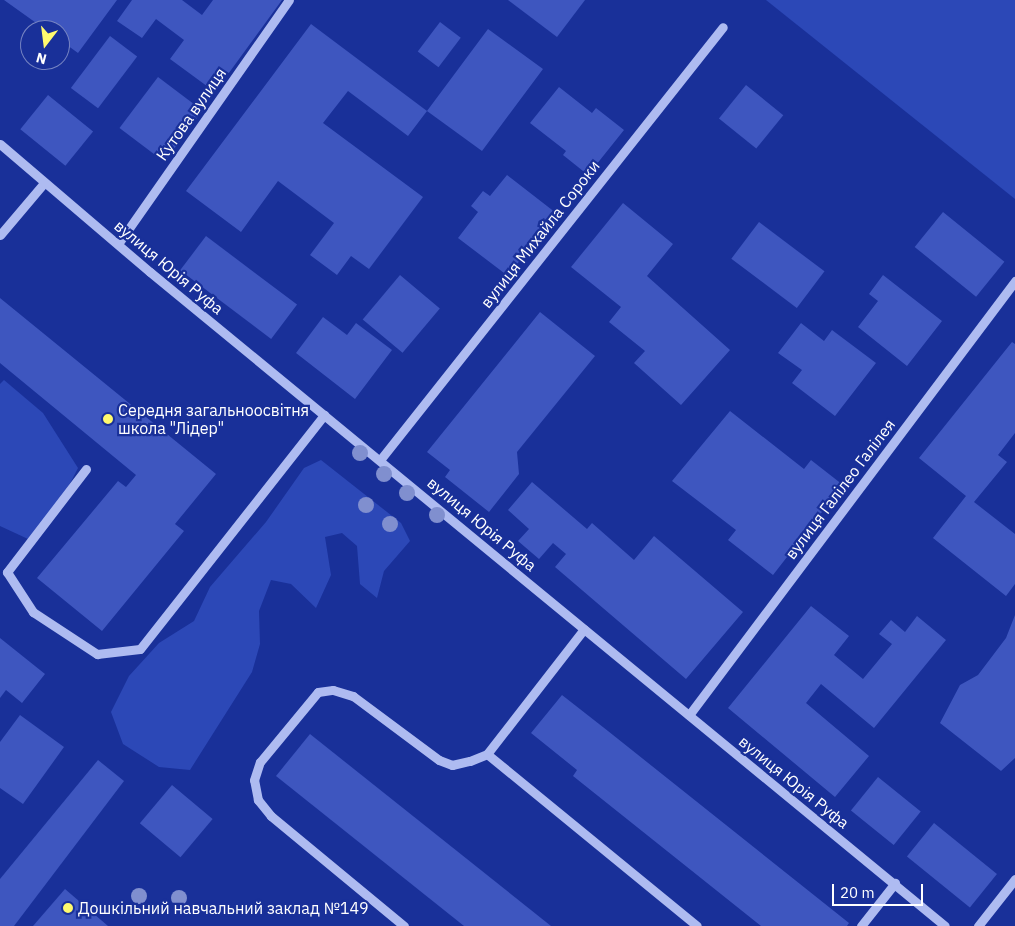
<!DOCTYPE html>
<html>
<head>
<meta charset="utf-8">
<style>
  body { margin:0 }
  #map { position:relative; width:1015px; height:926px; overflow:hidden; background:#193099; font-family:"IBM Plex Sans",sans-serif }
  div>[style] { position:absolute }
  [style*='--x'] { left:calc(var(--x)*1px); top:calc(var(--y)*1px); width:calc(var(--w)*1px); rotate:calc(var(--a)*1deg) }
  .green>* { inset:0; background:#2c48b7 }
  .building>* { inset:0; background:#3e56bf; transform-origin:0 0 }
  .minor>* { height:9px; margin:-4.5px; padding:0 4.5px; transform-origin:4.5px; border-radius:4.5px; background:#aebbf1 }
  .trees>* { width:16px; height:16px; margin:-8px; border-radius:50%; background:#808fcf }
  .dots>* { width:14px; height:14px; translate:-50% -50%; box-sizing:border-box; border:2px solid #193099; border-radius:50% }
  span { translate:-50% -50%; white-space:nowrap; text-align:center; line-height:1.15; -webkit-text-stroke:4.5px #193099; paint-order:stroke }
  .street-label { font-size:16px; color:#fff }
  .poi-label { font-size:16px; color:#fff }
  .left { translate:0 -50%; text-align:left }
  .north { position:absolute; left:20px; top:20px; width:50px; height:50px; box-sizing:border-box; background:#193099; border:1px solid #7583c2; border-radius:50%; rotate:195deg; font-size:14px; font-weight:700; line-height:20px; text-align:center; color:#fff }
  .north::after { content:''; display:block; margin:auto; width:18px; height:22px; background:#fffa6e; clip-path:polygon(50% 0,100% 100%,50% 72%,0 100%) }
  .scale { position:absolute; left:832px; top:884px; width:91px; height:22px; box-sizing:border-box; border:2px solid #fff; border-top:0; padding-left:6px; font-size:15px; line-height:18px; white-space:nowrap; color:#fff; -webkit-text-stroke:4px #193099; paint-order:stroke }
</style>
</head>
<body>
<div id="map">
  <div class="green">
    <i style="clip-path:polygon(766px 0,1015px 0,1015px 199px)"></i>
    <i style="clip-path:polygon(4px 380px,43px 413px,78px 468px,59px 505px,28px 539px,0 526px,0 384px)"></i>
    <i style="clip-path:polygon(321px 460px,401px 523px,410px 541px,384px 571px,377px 598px,360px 584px,357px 546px,342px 533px,325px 537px,331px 575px,316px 608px,291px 584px,271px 580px,259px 611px,260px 644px,252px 672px,190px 770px,159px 767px,123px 744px,111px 712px,129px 676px,159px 643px,194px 621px,210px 587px,266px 522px,304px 468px)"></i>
  </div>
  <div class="building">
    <i style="clip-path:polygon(4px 0,117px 0,78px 53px,60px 40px,60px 30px,46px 30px)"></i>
    <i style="clip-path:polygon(132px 0,182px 0,202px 15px,213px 0,282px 0,215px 92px,170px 59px,184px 40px,156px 19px,142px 38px,117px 21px)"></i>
    <i style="clip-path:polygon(508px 0,585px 0,557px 37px)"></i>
    <i style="left:440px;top:22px;width:26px;height:37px;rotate:37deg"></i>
    <i style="clip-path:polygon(311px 24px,427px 111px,488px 29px,543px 69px,482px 151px,427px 111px,408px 136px,348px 91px,323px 123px,423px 197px,369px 269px,351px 256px,337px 275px,310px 255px,334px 223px,278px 181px,241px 232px,186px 191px)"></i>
    <i style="left:110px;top:36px;width:34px;height:65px;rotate:37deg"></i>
    <i style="left:158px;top:77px;width:56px;height:64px;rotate:37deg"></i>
    <i style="left:746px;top:85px;width:48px;height:43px;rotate:39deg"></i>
    <i style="clip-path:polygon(559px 87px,592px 113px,596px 108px,624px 130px,588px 175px,563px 155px,566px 151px,530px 123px)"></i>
    <i style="left:48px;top:95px;width:58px;height:44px;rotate:39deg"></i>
    <i style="clip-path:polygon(507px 175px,556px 213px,508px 276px,458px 238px,478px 212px,471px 206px,483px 191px,490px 196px)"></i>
    <i style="clip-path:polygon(623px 203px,673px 244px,647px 276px,730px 350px,681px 405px,634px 363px,645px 351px,609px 322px,621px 307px,571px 267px)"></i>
    <i style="left:943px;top:212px;width:79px;height:45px;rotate:39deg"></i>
    <i style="left:759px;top:222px;width:82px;height:46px;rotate:37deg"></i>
    <i style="left:206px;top:236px;width:114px;height:43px;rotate:37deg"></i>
    <i style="left:400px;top:275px;width:52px;height:58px;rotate:40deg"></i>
    <i style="clip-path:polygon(883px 275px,942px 321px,907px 366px,858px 327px,878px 301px,869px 294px)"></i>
    <i style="clip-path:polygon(0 298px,216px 474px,175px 524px,184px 531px,102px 631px,37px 578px,118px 481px,126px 487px,136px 475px,0 363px)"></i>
    <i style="clip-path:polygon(540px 312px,595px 356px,517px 452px,519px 474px,489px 512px,445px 477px,450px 470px,427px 452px)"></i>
    <i style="clip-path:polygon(323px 317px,347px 335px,356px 323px,392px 350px,355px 399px,296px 353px)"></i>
    <i style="clip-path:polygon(801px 323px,824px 341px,832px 330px,876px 363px,835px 416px,792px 383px,802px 370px,778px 353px)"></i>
    <i style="clip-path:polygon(1012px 342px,1015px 344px,1015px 433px,998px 455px,1007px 462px,974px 502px,1015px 534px,1015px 584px,1006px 596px,933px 538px,966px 496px,919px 458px)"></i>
    <i style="clip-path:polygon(730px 411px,804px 469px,811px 460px,843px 485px,773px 575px,728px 540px,736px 530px,672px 481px)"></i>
    <i style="clip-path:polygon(532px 482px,587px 529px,592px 523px,634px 560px,654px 536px,743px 612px,686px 679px,555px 567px,566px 554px,553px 543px,539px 559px,518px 541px,529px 529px,508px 510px)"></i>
    <i style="clip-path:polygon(811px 606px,849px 636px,834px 655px,863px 679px,892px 644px,879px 634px,891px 620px,905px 632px,917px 616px,946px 640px,874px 728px,821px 684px,806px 703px,869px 756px,835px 797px,728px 708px)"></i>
    <i style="clip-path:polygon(1015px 615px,1015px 758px,1001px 771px,940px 723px,960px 685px,978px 675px,1006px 638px)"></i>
    <i style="clip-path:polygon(0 638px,45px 674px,22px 703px,6px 690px,0 698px)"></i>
    <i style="clip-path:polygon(562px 695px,608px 731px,849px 923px,847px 926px,761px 926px,573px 776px,577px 770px,531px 733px)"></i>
    <i style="clip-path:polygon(20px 715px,64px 747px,23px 804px,0 788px,0 742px)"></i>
    <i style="clip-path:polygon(310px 734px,551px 926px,464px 926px,276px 776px)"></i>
    <i style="clip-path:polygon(98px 760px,124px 781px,14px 926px,0 926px,0 879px)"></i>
    <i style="left:878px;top:777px;width:55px;height:43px;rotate:39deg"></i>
    <i style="left:172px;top:785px;width:53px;height:50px;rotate:40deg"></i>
    <i style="left:934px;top:823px;width:81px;height:43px;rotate:39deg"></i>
    <i style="clip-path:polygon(65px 889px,108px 926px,33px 926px)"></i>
  </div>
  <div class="minor">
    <i style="--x:0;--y:144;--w:197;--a:40.5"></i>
    <i style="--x:150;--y:272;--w:1029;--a:39.44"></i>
    <i style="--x:0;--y:235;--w:68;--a:-49.8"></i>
    <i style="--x:118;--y:244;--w:298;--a:-55"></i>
    <i style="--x:380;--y:460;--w:552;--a:-51.62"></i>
    <i style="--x:86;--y:469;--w:130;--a:127.5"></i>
    <i style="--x:7;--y:572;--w:48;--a:57"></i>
    <i style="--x:33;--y:612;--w:77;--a:33.3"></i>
    <i style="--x:97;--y:654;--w:43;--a:-6.6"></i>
    <i style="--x:140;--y:649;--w:298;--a:-51.8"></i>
    <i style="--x:689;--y:715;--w:543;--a:-53.09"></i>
    <i style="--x:487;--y:754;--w:271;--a:39.3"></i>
    <i style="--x:404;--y:926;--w:173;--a:-140.4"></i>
    <i style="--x:271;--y:816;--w:21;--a:-129"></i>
    <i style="--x:258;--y:800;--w:20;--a:-101"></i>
    <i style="--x:254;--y:780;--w:19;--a:-72"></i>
    <i style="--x:260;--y:762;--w:91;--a:-50.4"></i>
    <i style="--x:318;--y:692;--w:15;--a:-8"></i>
    <i style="--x:333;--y:690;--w:21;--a:17"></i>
    <i style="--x:353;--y:696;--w:107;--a:36.7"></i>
    <i style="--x:439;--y:760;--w:14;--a:21"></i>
    <i style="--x:452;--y:765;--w:18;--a:-13"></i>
    <i style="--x:470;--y:761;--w:18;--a:-22"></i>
    <i style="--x:487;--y:754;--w:158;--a:-52.2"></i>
    <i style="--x:861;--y:926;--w:55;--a:-51.7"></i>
    <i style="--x:978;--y:926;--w:60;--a:-51.8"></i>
  </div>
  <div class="trees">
    <i style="left:360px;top:453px"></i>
    <i style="left:384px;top:474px"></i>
    <i style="left:407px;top:493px"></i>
    <i style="left:366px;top:505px"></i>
    <i style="left:437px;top:515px"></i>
    <i style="left:390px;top:524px"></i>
    <i style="left:139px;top:896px"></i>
    <i style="left:179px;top:898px"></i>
  </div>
  <div class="dots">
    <i style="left:108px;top:419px;background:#fffa6e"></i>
    <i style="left:68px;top:908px;background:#fffa6e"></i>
  </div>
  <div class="street-label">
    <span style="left:191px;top:114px;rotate:-55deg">Кутова вулиця</span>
    <span style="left:540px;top:234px;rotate:-52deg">вулиця Михайла Сороки</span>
    <span style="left:169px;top:267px;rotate:40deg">вулиця Юрія Руфа</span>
    <span style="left:840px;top:489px;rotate:-53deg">вулиця Галілео Галілея</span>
    <span style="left:482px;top:524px;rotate:40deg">вулиця Юрія Руфа</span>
    <span style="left:794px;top:782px;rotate:39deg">вулиця Юрія Руфа</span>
  </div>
  <div class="poi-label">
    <span class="left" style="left:118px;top:419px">Середня загальноосвітня<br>школа "Лідер"</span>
    <span class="left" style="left:78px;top:908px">Дошкільний навчальний заклад №149</span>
  </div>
  <div class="north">N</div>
  <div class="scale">20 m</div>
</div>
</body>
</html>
